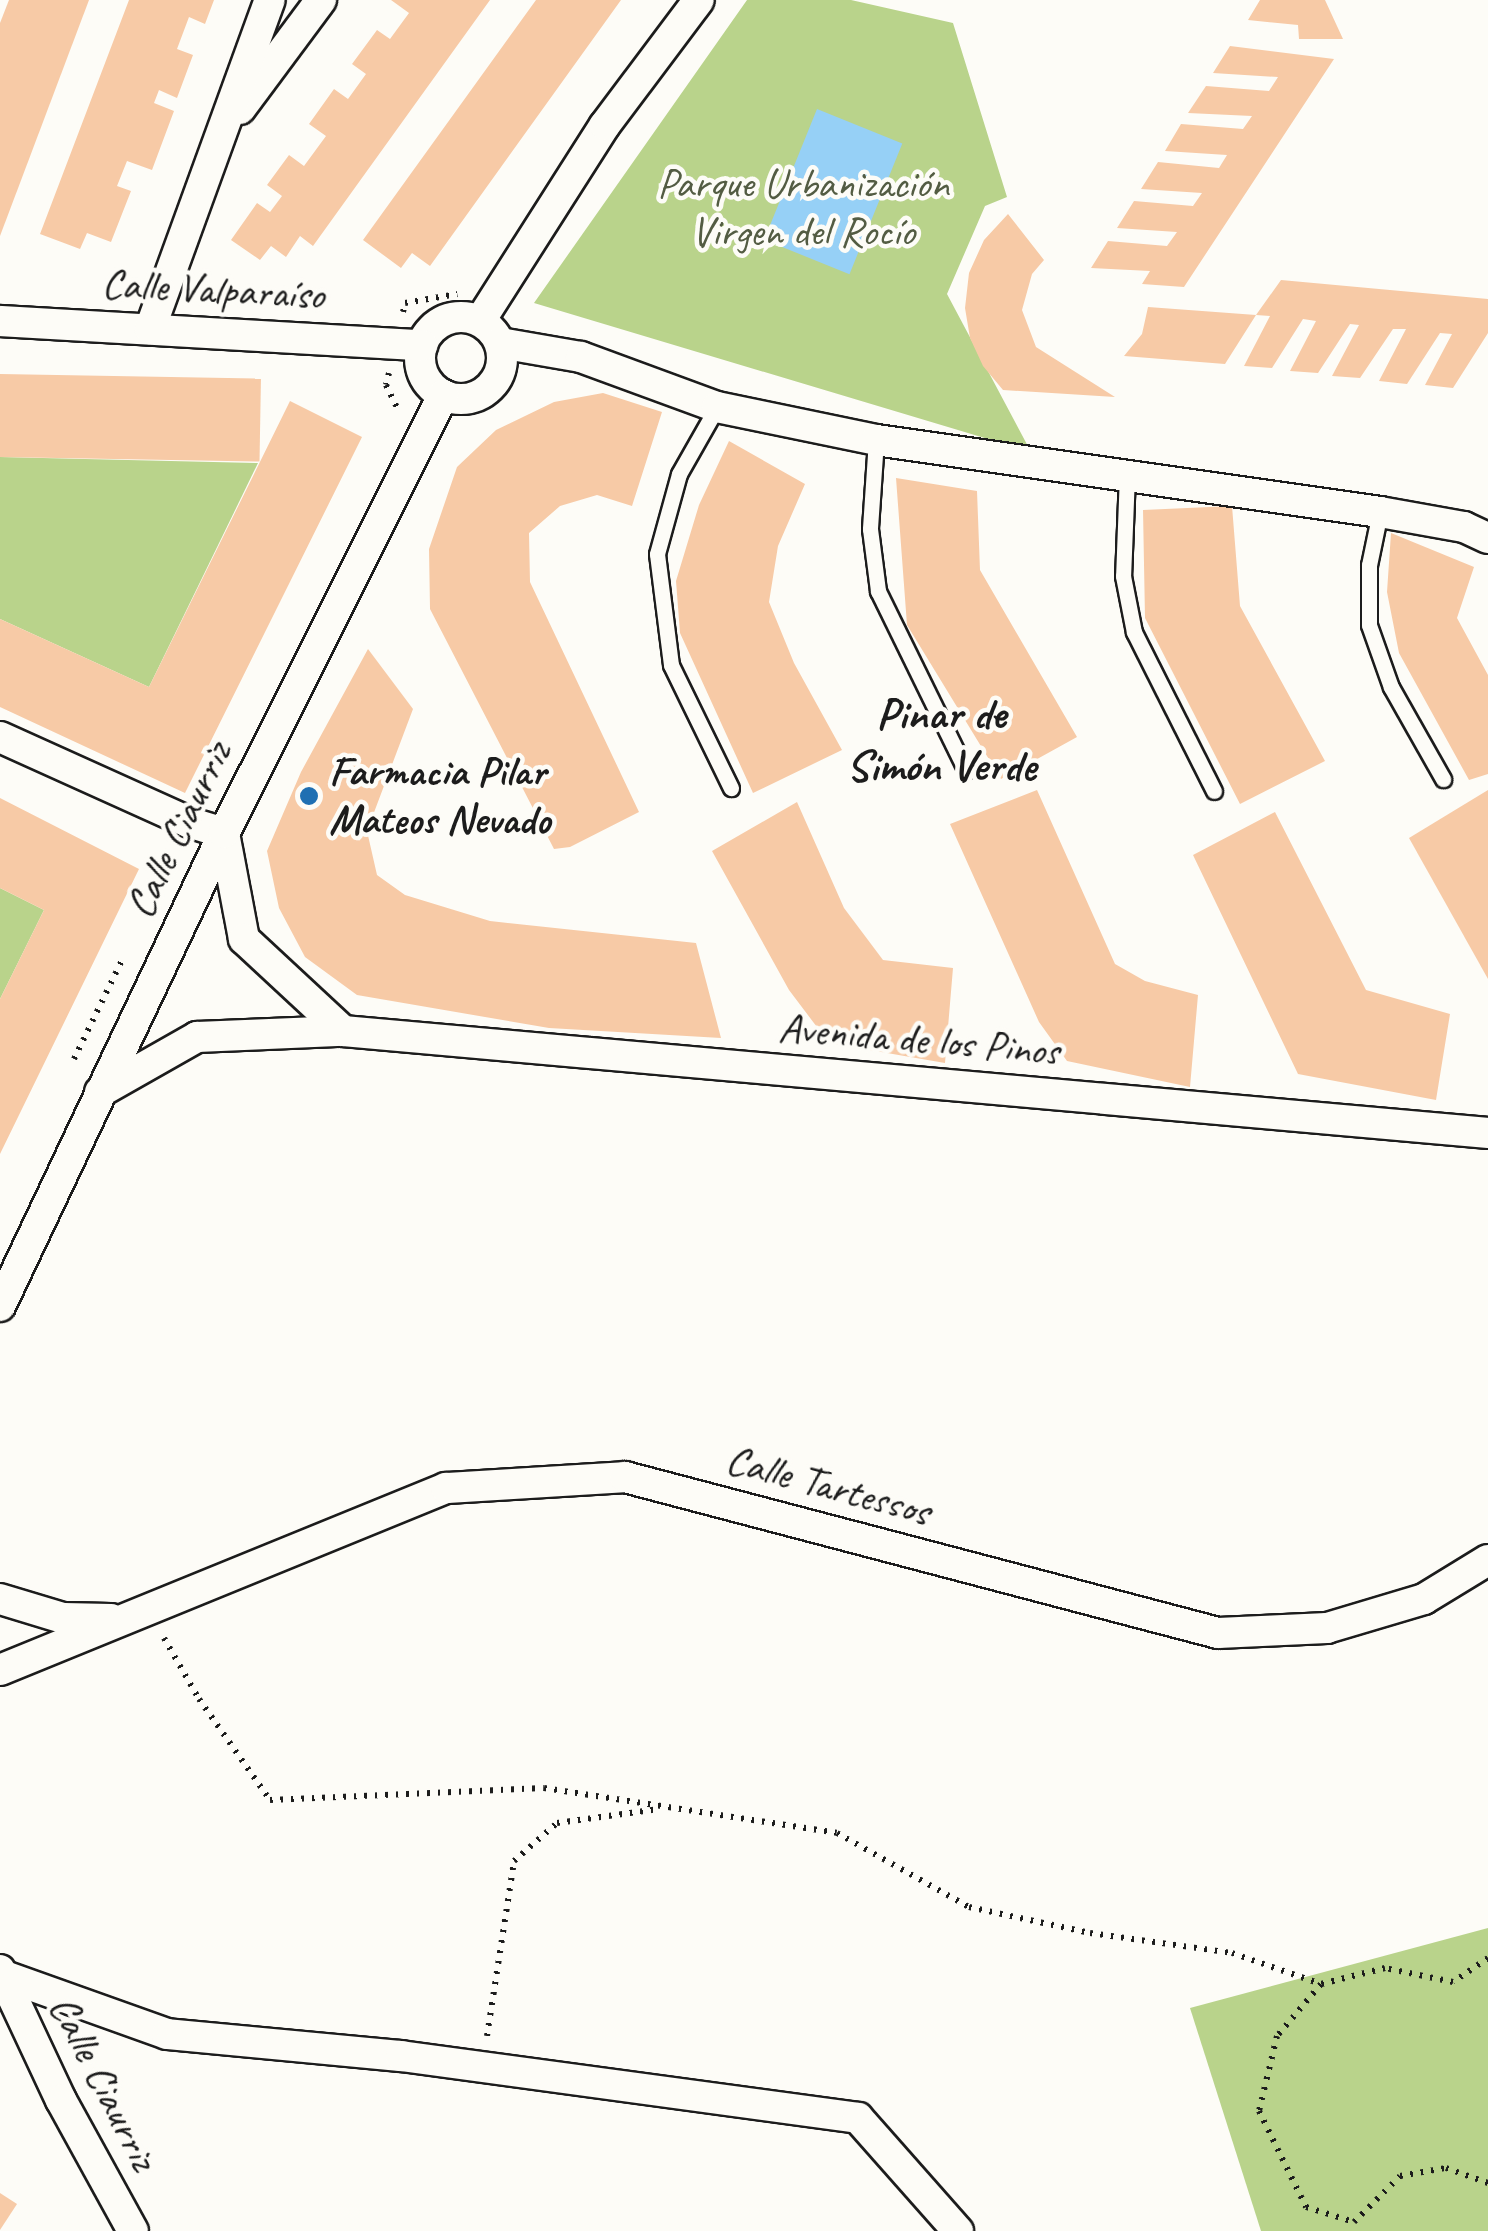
<!DOCTYPE html>
<html>
<head>
<meta charset="utf-8">
<style>
  body { margin:0 }
  #map { position:relative; width:1488px; height:2231px; overflow:hidden; background:#fdfcf7; font-family:Caveat,sans-serif }
  div>[style] { position:absolute }
  [style*='--x'] { left:calc(var(--x)*1px); top:calc(var(--y)*1px); width:calc(var(--w)*1px); rotate:calc(var(--a)*1deg) }
  .green>* { inset:0; background:#b9d38b }
  .water>* { inset:0; background:#96d0f6; transform-origin:0 0 }
  .building>* { inset:0; background:#f7caa6; transform-origin:0 0 }
  .path>* { height:6px; margin-top:-3px; transform-origin:0; background:repeating-linear-gradient(90deg,#1c1c1c 0 2.5px,transparent 0 10.5px) }
  .roads { filter:drop-shadow(2px 0 #1c1c1c) drop-shadow(-2px 0 #1c1c1c) drop-shadow(0 2px #1c1c1c) drop-shadow(0 -2px #1c1c1c) }
  .service>* { height:15px; margin:-7.5px; padding:0 7.5px; transform-origin:7.5px; border-radius:7.5px; background:#fdfcf7 }
  .minor>* { height:30px; margin:-15px; padding:0 15px; transform-origin:15px; border-radius:15px; background:#fdfcf7 }
  .minor>.ring { margin:-15px; padding:0; box-sizing:content-box; background:none; border:30px solid #fdfcf7; border-radius:50% }
  .dots>* { width:28px; height:28px; translate:-50% -50%; box-sizing:border-box; border:5px solid #fdfcf7; border-radius:50% }
  span { translate:-50% -50%; white-space:nowrap; text-align:center; line-height:1.15; -webkit-text-stroke:9px #fdfcf7; paint-order:stroke }
  .park-label { font-size:42px; color:#535c43 }
  .street-label { font-size:42px; color:#1c1c1c }
  .poi-label { font-size:42px; color:#1c1c1c; font-weight:700 }
  .left { translate:0 -50%; text-align:left }
  .neighbourhood-label { font-size:45px; color:#1c1c1c; font-weight:700 }
</style>
</head>
<body>
<div id="map">
  <div class="green">
    <i style="clip-path:polygon(747px 0,851px 0,953px 23px,1007px 197px,985px 206px,947px 294px,1031px 452px,534px 303px)"></i>
    <i style="clip-path:polygon(0 457px,258px 463px,149px 687px,0 619px)"></i>
    <i style="clip-path:polygon(0 888px,44px 910px,0 999px)"></i>
    <i style="clip-path:polygon(1488px 1928px,1488px 2231px,1261px 2231px,1190px 2008px)"></i>
  </div>
  <div class="water">
    <i style="left:817px;top:109px;width:92px;height:141px;rotate:22deg"></i>
  </div>
  <div class="building">
    <i style="clip-path:polygon(9px 0,89px 0,0 236px,0 23px)"></i>
    <i style="clip-path:polygon(129px 0,214px 0,205px 24px,189px 17px,177px 49px,193px 55px,177px 98px,159px 90px,154px 103px,174px 111px,152px 170px,127px 161px,117px 186px,131px 191px,111px 242px,87px 233px,80px 249px,40px 234px)"></i>
    <i style="clip-path:polygon(391px 0,490px 0,313px 246px,300px 236px,286px 257px,271px 246px,260px 260px,231px 240px,257px 203px,270px 212px,282px 196px,267px 185px,289px 155px,304px 166px,326px 136px,309px 124px,334px 89px,348px 99px,366px 74px,352px 64px,377px 30px,390px 39px,409px 13px)"></i>
    <i style="clip-path:polygon(536px 0,621px 0,430px 266px,412px 253px,401px 268px,363px 240px)"></i>
    <i style="clip-path:polygon(1260px 0,1325px 0,1343px 39px,1299px 39px,1298px 25px,1248px 20px)"></i>
    <i style="clip-path:polygon(1230px 46px,1334px 59px,1184px 287px,1142px 284px,1150px 271px,1091px 268px,1108px 241px,1167px 246px,1177px 232px,1117px 228px,1134px 201px,1193px 206px,1202px 193px,1141px 189px,1158px 162px,1219px 168px,1227px 155px,1165px 151px,1181px 124px,1243px 129px,1252px 116px,1188px 113px,1206px 86px,1269px 91px,1278px 77px,1213px 73px)"></i>
    <i style="clip-path:polygon(1008px 214px,1044px 260px,1032px 274px,1022px 310px,1036px 347px,1115px 397px,1003px 390px,983px 366px,970px 338px,965px 308px,969px 273px,984px 240px)"></i>
    <i style="clip-path:polygon(1281px 280px,1488px 299px,1488px 333px,1453px 388px,1425px 385px,1452px 334px,1440px 333px,1407px 384px,1379px 381px,1406px 329px,1393px 329px,1360px 378px,1332px 376px,1359px 325px,1350px 324px,1318px 373px,1290px 371px,1316px 321px,1303px 319px,1272px 368px,1244px 366px,1270px 316px,1256px 315px)"></i>
    <i style="clip-path:polygon(1148px 307px,1256px 315px,1225px 364px,1124px 356px,1142px 334px)"></i>
    <i style="left:0;top:374px;width:261px;height:83px;rotate:1deg"></i>
    <i style="clip-path:polygon(603px 393px,662px 412px,632px 506px,597px 495px,560px 506px,529px 533px,530px 582px,639px 812px,570px 847px,554px 849px,430px 609px,429px 549px,457px 467px,496px 430px,554px 402px)"></i>
    <i style="clip-path:polygon(290px 401px,362px 437px,185px 793px,0 707px,0 619px,149px 687px)"></i>
    <i style="clip-path:polygon(729px 441px,805px 484px,778px 546px,769px 602px,794px 663px,842px 750px,753px 793px,680px 633px,676px 581px,699px 505px)"></i>
    <i style="clip-path:polygon(896px 478px,977px 491px,980px 570px,1077px 737px,1001px 779px,907px 625px)"></i>
    <i style="clip-path:polygon(1232px 506px,1240px 606px,1325px 761px,1240px 804px,1145px 618px,1143px 510px)"></i>
    <i style="clip-path:polygon(1391px 533px,1474px 567px,1457px 618px,1488px 675px,1488px 774px,1469px 780px,1399px 653px,1387px 592px)"></i>
    <i style="clip-path:polygon(368px 649px,413px 709px,367px 831px,377px 875px,405px 895px,490px 921px,696px 943px,721px 1038px,549px 1028px,357px 995px,305px 957px,279px 908px,267px 851px,301px 772px)"></i>
    <i style="clip-path:polygon(1037px 790px,1115px 964px,1145px 981px,1198px 995px,1190px 1087px,1067px 1061px,1039px 1022px,950px 824px)"></i>
    <i style="clip-path:polygon(1488px 790px,1488px 979px,1409px 838px)"></i>
    <i style="clip-path:polygon(0 798px,139px 869px,0 1154px,0 999px,44px 910px,0 888px)"></i>
    <i style="clip-path:polygon(797px 802px,844px 908px,883px 960px,953px 968px,945px 1063px,829px 1043px,789px 990px,712px 851px)"></i>
    <i style="clip-path:polygon(1275px 812px,1366px 990px,1450px 1014px,1436px 1100px,1298px 1074px,1193px 855px)"></i>
    <i style="clip-path:polygon(0 2193px,17px 2204px,0 2230px)"></i>
  </div>
  <div class="path">
    <i style="--x:403;--y:312;--w:9;--a:-77"></i>
    <i style="--x:405;--y:303;--w:53;--a:-9.8"></i>
    <i style="--x:389;--y:373;--w:12;--a:104"></i>
    <i style="--x:386;--y:385;--w:25;--a:64"></i>
    <i style="--x:74;--y:1059;--w:112;--a:-64.1"></i>
    <i style="--x:164;--y:1638;--w:70;--a:60.2"></i>
    <i style="--x:199;--y:1699;--w:123;--a:54.9"></i>
    <i style="--x:270;--y:1800;--w:274;--a:-2.5"></i>
    <i style="--x:544;--y:1788;--w:296;--a:8.7"></i>
    <i style="--x:837;--y:1833;--w:151;--a:29.3"></i>
    <i style="--x:969;--y:1907;--w:124;--a:12.1"></i>
    <i style="--x:1090;--y:1933;--w:143;--a:8"></i>
    <i style="--x:1232;--y:1953;--w:94;--a:19.2"></i>
    <i style="--x:1488;--y:1958;--w:42;--a:145.6"></i>
    <i style="--x:1453;--y:1982;--w:69;--a:-168.4"></i>
    <i style="--x:1385;--y:1968;--w:66;--a:166"></i>
    <i style="--x:1321;--y:1984;--w:68;--a:130.2"></i>
    <i style="--x:1277;--y:2036;--w:77;--a:103.5"></i>
    <i style="--x:1259;--y:2111;--w:107;--a:63.9"></i>
    <i style="--x:1306;--y:2207;--w:50;--a:17.4"></i>
    <i style="--x:1354;--y:2222;--w:65;--a:-45"></i>
    <i style="--x:1400;--y:2176;--w:47;--a:-9.9"></i>
    <i style="--x:1446;--y:2168;--w:45;--a:19.7"></i>
    <i style="--x:487;--y:2036;--w:177;--a:-81.2"></i>
    <i style="--x:514;--y:1861;--w:57;--a:-41.5"></i>
    <i style="--x:557;--y:1823;--w:103;--a:-7.8"></i>
  </div>
  <div class="roads">
    <div class="service">
      <i style="--x:717;--y:407;--w:77;--a:119.6"></i>
      <i style="--x:679;--y:474;--w:83;--a:105.4"></i>
      <i style="--x:657;--y:554;--w:112;--a:82.8"></i>
      <i style="--x:671;--y:665;--w:137;--a:64"></i>
      <i style="--x:876;--y:440;--w:89;--a:93.9"></i>
      <i style="--x:870;--y:529;--w:63;--a:82.6"></i>
      <i style="--x:878;--y:591;--w:200;--a:63.9"></i>
      <i style="--x:1127;--y:474;--w:102;--a:92.2"></i>
      <i style="--x:1123;--y:576;--w:57;--a:78.9"></i>
      <i style="--x:1134;--y:632;--w:178;--a:63.3"></i>
      <i style="--x:1380;--y:512;--w:54;--a:101.7"></i>
      <i style="--x:1369;--y:565;--w:60;--a:90"></i>
      <i style="--x:1369;--y:625;--w:66;--a:70.5"></i>
      <i style="--x:1391;--y:687;--w:106;--a:60.5"></i>
    </div>
    <div class="minor">
      <i style="--x:240;--y:109;--w:136;--a:-53.4"></i>
      <i class="ring" style="left:420px;top:317px;width:52px;height:52px"></i>
      <i style="--x:0;--y:321;--w:423;--a:3.3"></i>
      <i style="--x:480;--y:321;--w:232;--a:-57.5"></i>
      <i style="--x:605;--y:125;--w:156;--a:-53.1"></i>
      <i style="--x:150;--y:329;--w:350;--a:-70"></i>
      <i style="--x:500;--y:343;--w:82;--a:9.8"></i>
      <i style="--x:581;--y:357;--w:145;--a:20.2"></i>
      <i style="--x:717;--y:407;--w:162;--a:11.7"></i>
      <i style="--x:876;--y:440;--w:509;--a:8.13"></i>
      <i style="--x:1380;--y:512;--w:85;--a:10.1"></i>
      <i style="--x:1464;--y:527;--w:26;--a:25"></i>
      <i style="--x:0;--y:737;--w:206;--a:24.3"></i>
      <i style="--x:188;--y:822;--w:38;--a:17"></i>
      <i style="--x:224;--y:833;--w:108;--a:79.3"></i>
      <i style="--x:244;--y:939;--w:135;--a:42.9"></i>
      <i style="--x:100;--y:1092;--w:112;--a:-29.6"></i>
      <i style="--x:197;--y:1037;--w:146;--a:-2.4"></i>
      <i style="--x:343;--y:1031;--w:1150;--a:5.09"></i>
      <i style="--x:0;--y:1306;--w:523;--a:-64.66"></i>
      <i style="--x:224;--y:833;--w:490;--a:-63.4"></i>
      <i style="--x:0;--y:1599;--w:66;--a:16.8"></i>
      <i style="--x:63;--y:1618;--w:48;--a:1.2"></i>
      <i style="--x:0;--y:1670;--w:482;--a:-22.2"></i>
      <i style="--x:446;--y:1488;--w:179;--a:-3.5"></i>
      <i style="--x:625;--y:1477;--w:613;--a:14.74"></i>
      <i style="--x:1218;--y:1633;--w:109;--a:-2.6"></i>
      <i style="--x:1327;--y:1628;--w:101;--a:-16.6"></i>
      <i style="--x:1424;--y:1599;--w:75;--a:-31.4"></i>
      <i style="--x:0;--y:1970;--w:144;--a:64.9"></i>
      <i style="--x:61;--y:2100;--w:149;--a:61.2"></i>
      <i style="--x:2;--y:1975;--w:175;--a:19.7"></i>
      <i style="--x:167;--y:2034;--w:235;--a:5.4"></i>
      <i style="--x:401;--y:2056;--w:461;--a:7.7"></i>
      <i style="--x:858;--y:2118;--w:151;--a:48.5"></i>
    </div>
  </div>
  <div class="dots">
    <i style="left:309px;top:796px;background:#1f6fb2"></i>
  </div>
  <div class="park-label">
    <span style="left:803px;top:208px">Parque Urbanización<br>Virgen del Rocío</span>
  </div>
  <div class="street-label">
    <span style="left:213px;top:290px;rotate:3deg">Calle Valparaíso</span>
    <span style="left:179px;top:830px;rotate:-64deg">Calle Ciaurriz</span>
    <span style="left:919px;top:1040px;rotate:5deg">Avenida de los Pinos</span>
    <span style="left:828px;top:1486px;rotate:15deg">Calle Tartessos</span>
    <span style="left:103px;top:2083px;rotate:63deg">Calle Ciaurriz</span>
  </div>
  <div class="poi-label">
    <span class="left" style="left:329px;top:796px">Farmacia Pilar<br>Mateos Nevado</span>
  </div>
  <div class="neighbourhood-label">
    <span style="left:941px;top:740px">Pinar de<br>Simón Verde</span>
  </div>
</div>
</body>
</html>
